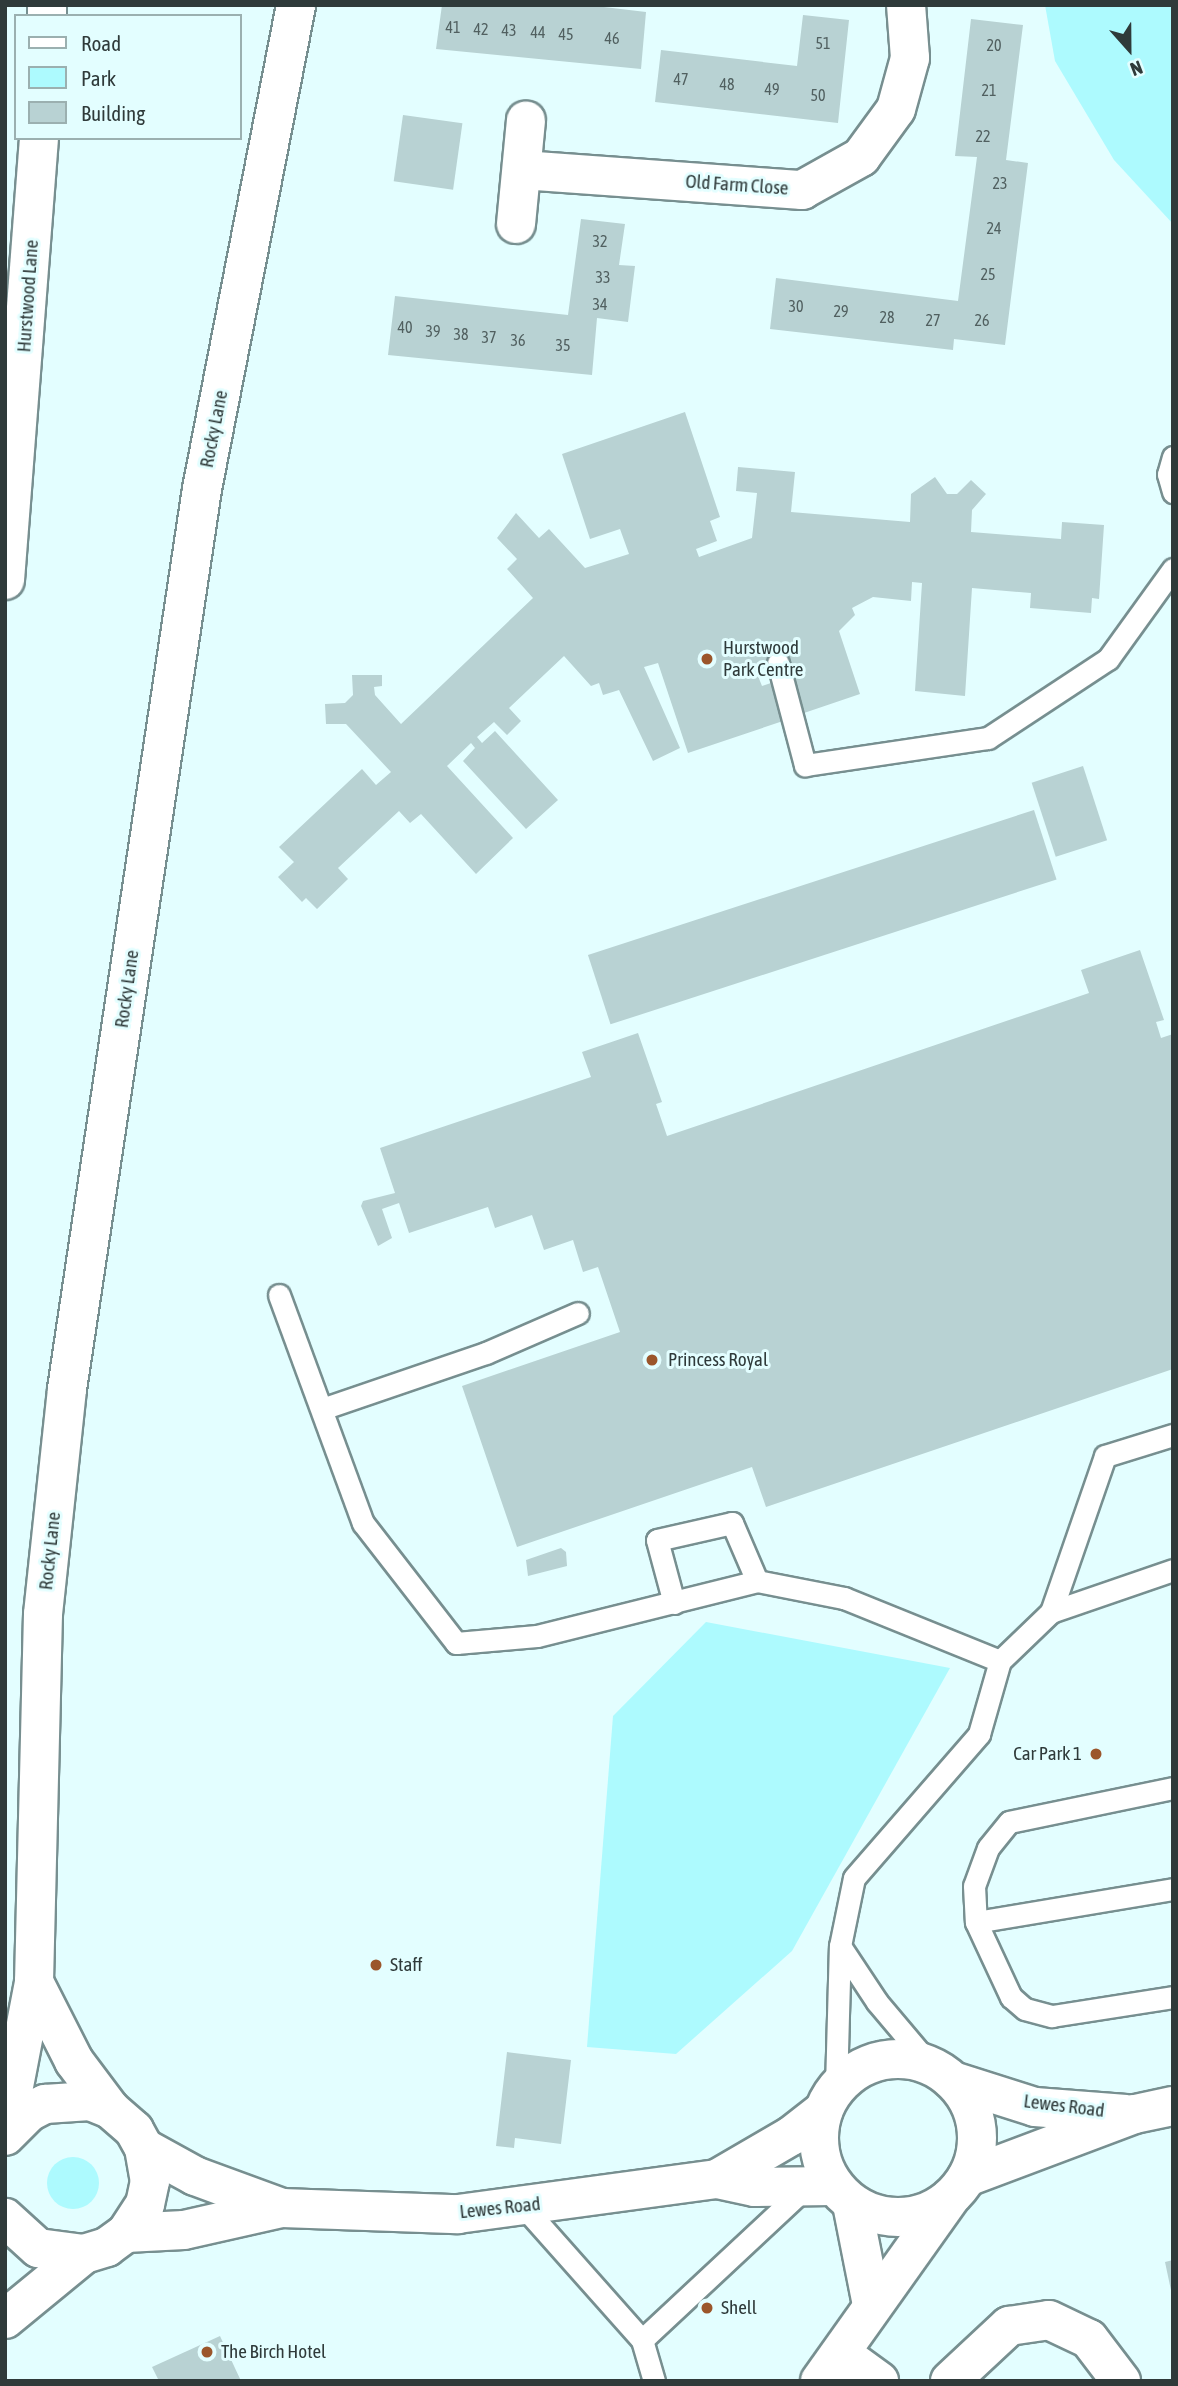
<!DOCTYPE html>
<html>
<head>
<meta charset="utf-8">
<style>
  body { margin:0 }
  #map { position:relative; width:1178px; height:2386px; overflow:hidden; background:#e3feff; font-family:"Asap Condensed",sans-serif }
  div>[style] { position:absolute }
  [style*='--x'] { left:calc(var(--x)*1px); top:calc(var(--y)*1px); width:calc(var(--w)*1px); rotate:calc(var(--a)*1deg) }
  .green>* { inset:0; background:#adfafe }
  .round { border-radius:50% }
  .building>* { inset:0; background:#b8d2d3; transform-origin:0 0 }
  .roads { filter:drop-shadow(2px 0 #778f90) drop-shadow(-2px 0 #778f90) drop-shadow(0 2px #778f90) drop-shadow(0 -2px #778f90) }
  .lane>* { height:21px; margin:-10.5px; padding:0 10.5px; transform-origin:10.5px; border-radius:10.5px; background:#fff }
  .street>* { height:38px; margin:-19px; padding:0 19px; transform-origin:19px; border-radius:19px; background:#fff }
  .secondary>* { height:38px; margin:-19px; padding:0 19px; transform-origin:19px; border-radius:19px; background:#fff }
  .secondary>.ring { margin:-19px; padding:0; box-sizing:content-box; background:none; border:38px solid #fff; border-radius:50% }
  .highway>* { height:38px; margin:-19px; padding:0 19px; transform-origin:19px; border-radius:19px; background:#fff }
  .dots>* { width:19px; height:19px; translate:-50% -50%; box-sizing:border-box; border:4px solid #e3feff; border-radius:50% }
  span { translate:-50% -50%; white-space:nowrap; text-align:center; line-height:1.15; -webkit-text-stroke:6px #e3feff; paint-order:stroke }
  .number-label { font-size:16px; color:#516060 }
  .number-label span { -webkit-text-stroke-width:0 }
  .street-label { font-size:19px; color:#2f3a3a }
  .poi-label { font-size:19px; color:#2f3a3a }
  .left { translate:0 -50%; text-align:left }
  .right { translate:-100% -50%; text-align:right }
  .frame { position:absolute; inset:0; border:7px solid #2f3a3a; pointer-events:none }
  .legend { position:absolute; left:14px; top:14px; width:228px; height:126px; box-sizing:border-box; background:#e3feff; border:2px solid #9bb0b0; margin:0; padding:9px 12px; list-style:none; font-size:21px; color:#2f3a3a }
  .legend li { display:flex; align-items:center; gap:14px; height:35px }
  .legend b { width:35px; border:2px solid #9bb0b0 }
  .north { position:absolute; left:1094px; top:14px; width:70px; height:70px; -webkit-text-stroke:5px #e3feff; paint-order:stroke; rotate:159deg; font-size:19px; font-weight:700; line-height:28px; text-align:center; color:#2f3a3a }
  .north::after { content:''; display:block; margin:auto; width:24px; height:32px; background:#2f3a3a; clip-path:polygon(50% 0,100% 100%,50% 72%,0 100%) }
</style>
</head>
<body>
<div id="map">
  <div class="green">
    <i style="clip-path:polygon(1045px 5px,1173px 5px,1173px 224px,1114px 160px,1055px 61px)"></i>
    <i style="clip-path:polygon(706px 1622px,950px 1668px,792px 1951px,676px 2054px,587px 2047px,613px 1716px)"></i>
    <i class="round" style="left:47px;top:2157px;width:52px;height:52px"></i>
  </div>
  <div class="building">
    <i style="clip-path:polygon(442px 5px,587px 5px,646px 12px,641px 69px,436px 49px)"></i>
    <i style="clip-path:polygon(803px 15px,849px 20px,838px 123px,655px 102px,661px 50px,797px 66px)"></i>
    <i style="clip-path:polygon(971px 19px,1023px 25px,1006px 160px,1028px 163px,1005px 345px,954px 339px,953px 350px,770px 329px,776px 278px,958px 301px,977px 157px,955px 156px)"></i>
    <i style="left:403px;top:115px;width:60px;height:67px;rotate:8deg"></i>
    <i style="clip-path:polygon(581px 219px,625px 224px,619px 265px,635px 266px,628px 322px,597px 318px,592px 375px,388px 355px,395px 296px,568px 315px)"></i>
    <i style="clip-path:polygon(685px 412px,720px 517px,710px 521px,717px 541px,696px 549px,699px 557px,752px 538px,757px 493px,736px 491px,738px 467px,795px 472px,791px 512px,910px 522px,911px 494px,935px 477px,947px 494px,957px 494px,971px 480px,986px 494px,972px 510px,971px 532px,1061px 539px,1062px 522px,1104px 525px,1099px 599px,1092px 598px,1091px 613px,1030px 608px,1031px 593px,972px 588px,965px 696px,915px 691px,922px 583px,912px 582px,911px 601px,873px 597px,852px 608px,855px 615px,839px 631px,860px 694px,804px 713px,786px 661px,778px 663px,756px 671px,762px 686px,774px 682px,786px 720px,688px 753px,658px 663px,644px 667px,680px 748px,653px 761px,619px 690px,603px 695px,599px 683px,591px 686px,564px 656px,509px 708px,521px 721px,507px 735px,494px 722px,477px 737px,482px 743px,495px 731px,558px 800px,526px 829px,463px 761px,475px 748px,471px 743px,447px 766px,513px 838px,476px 874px,421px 814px,410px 823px,399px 811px,338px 868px,348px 879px,317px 909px,306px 898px,302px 902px,278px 877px,294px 862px,279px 847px,362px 769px,376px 785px,391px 772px,346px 724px,326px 724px,325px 704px,345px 703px,353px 695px,352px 675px,382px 675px,382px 686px,374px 687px,375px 695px,401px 724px,533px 598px,507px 569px,517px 559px,497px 538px,516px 513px,539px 538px,549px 529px,585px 568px,629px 554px,620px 529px,590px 539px,562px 454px)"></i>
    <i style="left:1083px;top:766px;width:78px;height:54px;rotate:72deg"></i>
    <i style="left:1034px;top:810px;width:73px;height:469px;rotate:72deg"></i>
    <i style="clip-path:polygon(1140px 950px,1164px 1020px,1156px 1022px,1161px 1038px,1173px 1034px,1173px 1369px,766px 1507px,752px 1467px,517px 1547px,462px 1386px,620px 1332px,598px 1267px,583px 1272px,573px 1240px,544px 1250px,532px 1215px,495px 1228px,488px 1207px,409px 1233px,399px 1203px,382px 1209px,392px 1238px,378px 1246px,361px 1206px,363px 1201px,395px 1193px,380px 1148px,591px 1077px,582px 1052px,638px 1033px,662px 1102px,656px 1104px,667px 1136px,1089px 993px,1081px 970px)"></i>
    <i style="clip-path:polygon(561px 1548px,566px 1552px,567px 1566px,528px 1576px,526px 1560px)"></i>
    <i style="clip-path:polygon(507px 2052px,571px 2060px,561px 2144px,515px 2138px,514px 2148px,496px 2146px)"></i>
    <i style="clip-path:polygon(1173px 2260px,1173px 2294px,1172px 2295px,1165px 2262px)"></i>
    <i style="clip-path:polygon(220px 2336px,241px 2381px,159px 2381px,152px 2367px)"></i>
  </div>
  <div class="roads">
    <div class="lane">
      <i style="--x:1173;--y:457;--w:18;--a:106"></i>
      <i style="--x:1168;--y:474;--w:19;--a:74"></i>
      <i style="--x:778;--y:663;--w:106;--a:75.2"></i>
      <i style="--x:805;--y:765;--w:185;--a:-8.4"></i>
      <i style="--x:988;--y:738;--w:144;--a:-33.4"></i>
      <i style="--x:1108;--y:659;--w:111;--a:-54.2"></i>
      <i style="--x:279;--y:1295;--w:243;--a:69.8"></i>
      <i style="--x:363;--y:1523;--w:152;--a:52.2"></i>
      <i style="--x:456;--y:1643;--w:81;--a:-4.9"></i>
      <i style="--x:537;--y:1636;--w:227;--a:-14"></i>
      <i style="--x:757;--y:1581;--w:89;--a:11.1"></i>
      <i style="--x:844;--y:1598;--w:168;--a:22"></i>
      <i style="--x:322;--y:1409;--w:173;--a:-18.9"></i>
      <i style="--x:486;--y:1353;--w:100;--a:-23.5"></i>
      <i style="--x:674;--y:1603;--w:65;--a:-105.1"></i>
      <i style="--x:657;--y:1540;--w:77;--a:-12.8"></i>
      <i style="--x:732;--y:1523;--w:63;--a:66.7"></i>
      <i style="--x:1051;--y:1612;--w:165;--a:-70.9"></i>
      <i style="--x:1105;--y:1456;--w:71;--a:-17.2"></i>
      <i style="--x:1173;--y:1788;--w:167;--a:168.3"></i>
      <i style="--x:1009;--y:1822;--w:33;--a:129"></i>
      <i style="--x:988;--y:1848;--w:40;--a:110.2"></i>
      <i style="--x:974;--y:1886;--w:36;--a:87"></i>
      <i style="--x:976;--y:1922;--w:83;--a:65"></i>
      <i style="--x:1011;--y:1997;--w:18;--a:41"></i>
      <i style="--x:1025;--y:2009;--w:28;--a:15"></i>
      <i style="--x:1052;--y:2016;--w:122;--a:-8.9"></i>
      <i style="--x:976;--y:1922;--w:200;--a:-9.5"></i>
      <i style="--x:840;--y:1946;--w:67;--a:56.5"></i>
      <i style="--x:877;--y:2002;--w:85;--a:49.8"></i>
      <i style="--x:836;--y:2087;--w:141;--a:-88.4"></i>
      <i style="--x:840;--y:1946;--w:69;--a:-78.4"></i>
      <i style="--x:854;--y:1878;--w:191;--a:-49"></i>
      <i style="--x:979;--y:1734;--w:76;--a:-74"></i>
      <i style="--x:1000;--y:1661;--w:71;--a:-43.9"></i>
      <i style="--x:1051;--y:1612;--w:129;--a:-19"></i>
      <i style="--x:523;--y:2206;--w:179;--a:48.4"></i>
      <i style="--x:642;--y:2340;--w:43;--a:73.7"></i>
      <i style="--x:642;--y:2340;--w:223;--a:-43"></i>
    </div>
    <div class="street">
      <i style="--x:47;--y:16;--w:11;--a:-90"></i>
      <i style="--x:522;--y:170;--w:281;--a:4.1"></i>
      <i style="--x:802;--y:190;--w:68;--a:-29.2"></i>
      <i style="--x:861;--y:157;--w:59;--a:-53.9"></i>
      <i style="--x:896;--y:109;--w:53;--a:-74.6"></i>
      <i style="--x:910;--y:58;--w:53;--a:-94.3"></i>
      <i style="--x:516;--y:224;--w:104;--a:-84.5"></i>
      <i style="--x:5;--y:580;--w:443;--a:-85.6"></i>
      <i style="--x:842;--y:2354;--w:46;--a:36.1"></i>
      <i style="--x:950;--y:2381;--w:81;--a:-43"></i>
      <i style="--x:1009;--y:2326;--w:40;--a:-8.5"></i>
      <i style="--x:1049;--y:2320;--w:44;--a:25.4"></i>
      <i style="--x:1089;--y:2339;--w:53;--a:52.7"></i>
    </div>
    <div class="secondary">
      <i class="ring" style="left:819px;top:2059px;width:120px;height:120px"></i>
      <i style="--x:953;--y:2081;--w:86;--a:17.6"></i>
      <i style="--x:1035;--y:2107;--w:91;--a:4.4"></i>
      <i style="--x:144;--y:2148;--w:58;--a:28.8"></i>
      <i style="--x:195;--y:2176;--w:93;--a:20.2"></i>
      <i style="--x:967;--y:2177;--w:179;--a:-20.6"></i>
      <i style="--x:1135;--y:2114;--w:39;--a:-12"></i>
      <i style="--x:717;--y:2179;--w:86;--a:-30.2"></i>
      <i style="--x:791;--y:2136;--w:41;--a:-38"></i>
      <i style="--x:852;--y:2204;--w:103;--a:78.8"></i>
      <i style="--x:126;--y:2233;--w:58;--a:-3"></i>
      <i style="--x:184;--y:2230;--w:100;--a:-12.7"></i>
      <i style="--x:282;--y:2208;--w:176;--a:2"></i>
      <i style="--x:458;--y:2214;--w:261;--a:-7.7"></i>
      <i style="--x:717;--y:2179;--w:39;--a:12"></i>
      <i style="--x:755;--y:2187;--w:78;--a:-0.7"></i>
      <i style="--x:820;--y:2381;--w:224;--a:-54.6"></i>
    </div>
    <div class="highway">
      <i style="--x:34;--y:1982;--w:89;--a:63.1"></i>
      <i style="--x:74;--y:2061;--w:60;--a:53.1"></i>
      <i style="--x:5;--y:2133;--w:154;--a:-79.1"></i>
      <i style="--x:34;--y:1982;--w:368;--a:-88.6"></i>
      <i style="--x:43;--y:1614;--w:226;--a:-83.9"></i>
      <i style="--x:67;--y:1389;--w:910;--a:-81.47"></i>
      <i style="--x:202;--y:489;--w:493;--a:-79"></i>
      <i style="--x:5;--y:2136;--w:34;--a:-45"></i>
      <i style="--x:29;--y:2112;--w:18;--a:-27"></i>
      <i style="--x:45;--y:2104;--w:45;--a:-3.8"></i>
      <i style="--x:90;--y:2101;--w:22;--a:22"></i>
      <i style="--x:110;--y:2109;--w:32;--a:41"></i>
      <i style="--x:134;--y:2130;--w:21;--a:61"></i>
      <i style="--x:144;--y:2148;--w:34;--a:80"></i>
      <i style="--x:150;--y:2181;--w:24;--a:102"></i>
      <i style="--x:145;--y:2204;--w:35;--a:123"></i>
      <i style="--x:126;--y:2233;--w:24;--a:144"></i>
      <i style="--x:107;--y:2247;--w:24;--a:163"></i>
      <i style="--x:84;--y:2254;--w:46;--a:-172.6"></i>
      <i style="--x:38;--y:2248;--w:45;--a:-137.7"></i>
      <i style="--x:5;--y:2319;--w:102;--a:-39.4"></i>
    </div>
  </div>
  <div class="dots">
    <i style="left:707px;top:659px;background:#9b562b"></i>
    <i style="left:652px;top:1360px;background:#9b562b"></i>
    <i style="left:1096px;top:1754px;background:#9b562b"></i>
    <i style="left:376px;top:1965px;background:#9b562b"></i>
    <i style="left:707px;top:2308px;background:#9b562b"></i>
    <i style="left:207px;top:2352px;background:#9b562b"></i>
  </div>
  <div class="number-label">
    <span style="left:453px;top:27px">41</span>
    <span style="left:481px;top:29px">42</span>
    <span style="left:509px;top:30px">43</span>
    <span style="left:538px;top:32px">44</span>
    <span style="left:566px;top:34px">45</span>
    <span style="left:612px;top:38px">46</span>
    <span style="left:823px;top:43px">51</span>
    <span style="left:994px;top:45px">20</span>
    <span style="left:681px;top:79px">47</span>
    <span style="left:727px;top:84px">48</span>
    <span style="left:772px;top:89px">49</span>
    <span style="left:989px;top:90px">21</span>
    <span style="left:818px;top:95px">50</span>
    <span style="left:983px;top:136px">22</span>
    <span style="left:1000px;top:183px">23</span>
    <span style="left:994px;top:228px">24</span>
    <span style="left:600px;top:241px">32</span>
    <span style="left:988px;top:274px">25</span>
    <span style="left:603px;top:277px">33</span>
    <span style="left:600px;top:304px">34</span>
    <span style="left:796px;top:306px">30</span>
    <span style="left:841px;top:311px">29</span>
    <span style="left:887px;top:317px">28</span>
    <span style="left:933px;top:320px">27</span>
    <span style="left:982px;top:320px">26</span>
    <span style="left:405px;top:327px">40</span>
    <span style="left:433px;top:331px">39</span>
    <span style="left:461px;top:334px">38</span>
    <span style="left:489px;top:337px">37</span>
    <span style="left:518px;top:340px">36</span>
    <span style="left:563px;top:345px">35</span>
  </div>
  <div class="street-label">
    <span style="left:737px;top:185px;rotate:4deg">Old Farm Close</span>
    <span style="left:28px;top:296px;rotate:-86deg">Hurstwood Lane</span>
    <span style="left:214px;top:429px;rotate:-79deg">Rocky Lane</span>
    <span style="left:127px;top:989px;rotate:-82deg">Rocky Lane</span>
    <span style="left:50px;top:1551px;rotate:-84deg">Rocky Lane</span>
    <span style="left:1064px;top:2106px;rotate:7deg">Lewes Road</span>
    <span style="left:500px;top:2208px;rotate:-6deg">Lewes Road</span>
  </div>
  <div class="poi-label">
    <span class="left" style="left:723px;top:659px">Hurstwood<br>Park Centre</span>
    <span class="left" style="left:668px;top:1360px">Princess Royal</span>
    <span class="right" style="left:1082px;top:1754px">Car Park 1</span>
    <span class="left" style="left:390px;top:1965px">Staff</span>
    <span class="left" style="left:721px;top:2308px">Shell</span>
    <span class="left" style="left:221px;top:2352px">The Birch Hotel</span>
  </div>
  <div class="frame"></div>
  <ul class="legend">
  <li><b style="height:9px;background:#fff"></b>Road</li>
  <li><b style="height:19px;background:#adfafe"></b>Park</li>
  <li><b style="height:19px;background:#b8d2d3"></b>Building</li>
  </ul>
  <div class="north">N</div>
</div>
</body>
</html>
